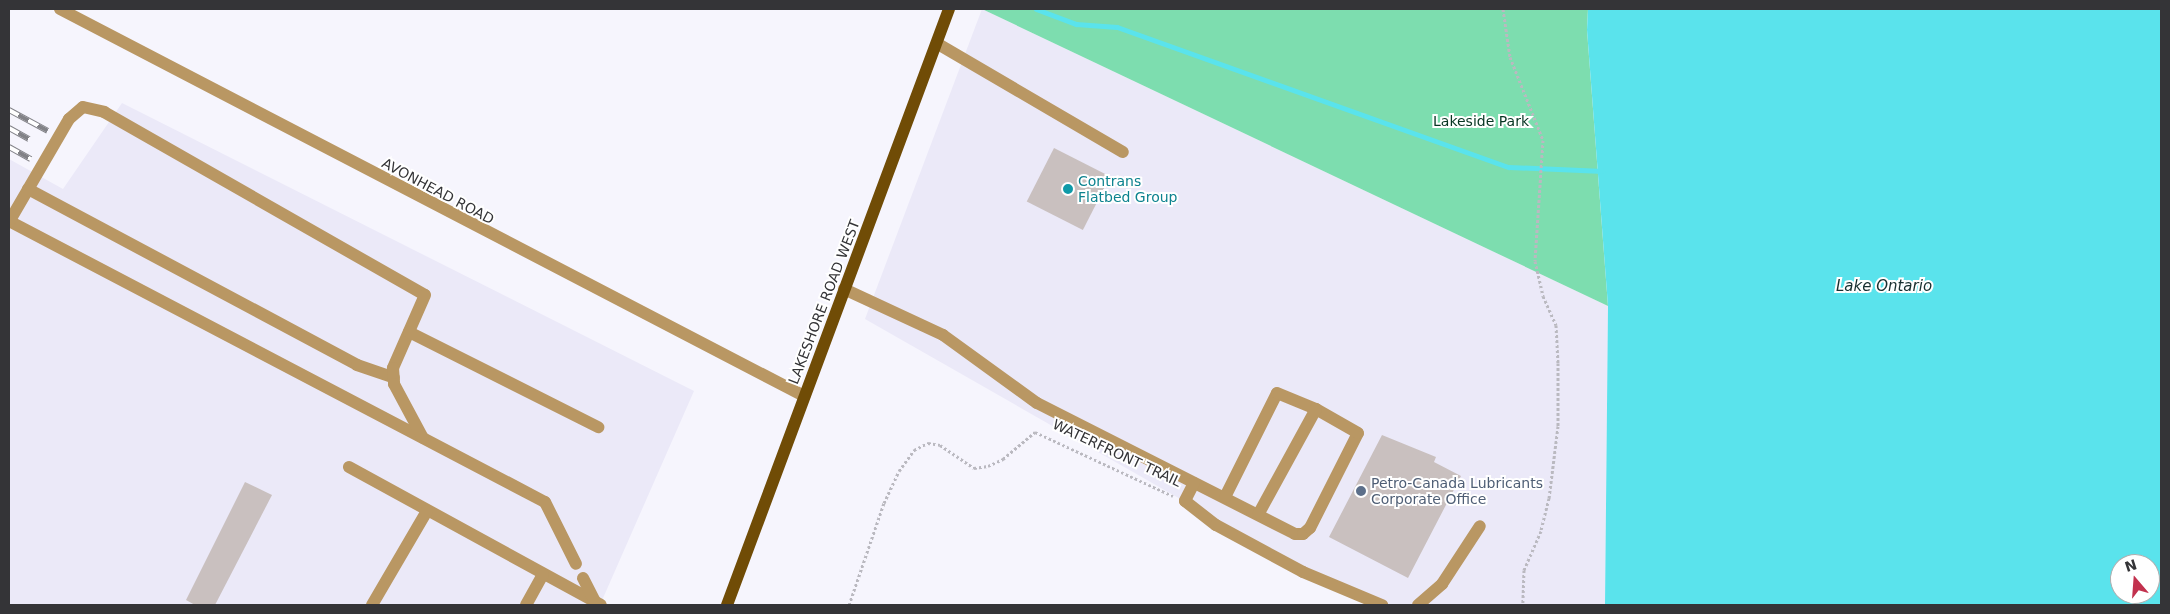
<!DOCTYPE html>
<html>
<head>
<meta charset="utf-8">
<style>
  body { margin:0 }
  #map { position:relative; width:2170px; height:614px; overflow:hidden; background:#f6f5fd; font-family:"DejaVu Sans",sans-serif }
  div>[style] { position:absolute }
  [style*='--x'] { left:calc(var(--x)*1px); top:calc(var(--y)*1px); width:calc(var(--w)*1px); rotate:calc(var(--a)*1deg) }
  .built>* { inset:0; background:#ebe9f8 }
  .green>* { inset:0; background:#7dddaf }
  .water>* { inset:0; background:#5ae3ec }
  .stream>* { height:5px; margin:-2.5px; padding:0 2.5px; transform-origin:2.5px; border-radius:2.5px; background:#5ae3ec }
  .building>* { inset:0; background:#c9c0bf; transform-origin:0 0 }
  .path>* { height:3px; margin-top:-1.5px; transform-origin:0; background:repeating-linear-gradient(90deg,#bab9c0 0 2.5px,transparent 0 5px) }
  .minor>* { height:12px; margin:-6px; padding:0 6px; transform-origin:6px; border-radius:6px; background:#b99763 }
  .major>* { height:12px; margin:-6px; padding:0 6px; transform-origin:6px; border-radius:6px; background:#704c06 }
  .rail>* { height:5.5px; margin-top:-2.75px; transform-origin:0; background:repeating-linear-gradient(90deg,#fff 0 11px,#828287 0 22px); box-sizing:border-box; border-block:1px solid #828287 }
  .dots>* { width:14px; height:14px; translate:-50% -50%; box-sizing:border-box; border:2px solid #fff; border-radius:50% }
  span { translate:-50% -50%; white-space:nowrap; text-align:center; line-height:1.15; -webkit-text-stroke:4px #fff; paint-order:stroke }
  .park-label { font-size:14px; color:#063522 }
  .culture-label { font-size:14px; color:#0d838f }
  .left { translate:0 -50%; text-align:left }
  .street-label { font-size:14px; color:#343437 }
  .service-label { font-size:14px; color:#4e5e75 }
  .water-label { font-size:15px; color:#172f30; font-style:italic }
  .frame { position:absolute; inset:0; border:10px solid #343437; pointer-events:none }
  .north { position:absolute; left:2110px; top:554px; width:50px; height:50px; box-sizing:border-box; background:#fff; border:1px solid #aeaeaf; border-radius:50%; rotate:342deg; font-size:14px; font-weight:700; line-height:20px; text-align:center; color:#343437 }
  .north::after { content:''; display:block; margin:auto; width:18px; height:22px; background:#c2314e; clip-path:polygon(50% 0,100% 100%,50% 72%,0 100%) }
</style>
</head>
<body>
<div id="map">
  <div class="built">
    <i style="clip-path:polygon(982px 9px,1608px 306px,1605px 605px,1366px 605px,865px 319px)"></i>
    <i style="clip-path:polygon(122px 103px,694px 391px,600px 605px,9px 605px,9px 159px,63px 189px)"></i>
  </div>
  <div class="green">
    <i style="clip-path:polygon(982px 9px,1588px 9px,1587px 30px,1608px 306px)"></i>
  </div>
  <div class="water">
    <i style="clip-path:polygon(evenodd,1588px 9px,2161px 9px,2161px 605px,1605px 605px,1608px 306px,1587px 30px,1588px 9px,2120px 564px,2150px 564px,2150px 594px,2120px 594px,2120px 564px)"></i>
  </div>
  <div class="stream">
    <i style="--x:1036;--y:9;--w:43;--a:20.6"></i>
    <i style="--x:1076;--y:24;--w:41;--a:4.2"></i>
    <i style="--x:1117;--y:27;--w:416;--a:19.7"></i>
    <i style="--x:1509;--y:167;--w:94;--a:2.4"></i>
  </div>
  <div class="building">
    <i style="left:1054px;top:148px;width:63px;height:60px;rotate:27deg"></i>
    <i style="clip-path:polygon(1382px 435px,1436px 457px,1434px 462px,1461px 476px,1408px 578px,1329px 537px)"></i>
    <i style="clip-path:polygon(245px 482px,272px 495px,215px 605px,195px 605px,186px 600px)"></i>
  </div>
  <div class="path">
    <i style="--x:1503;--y:9;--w:49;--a:81.7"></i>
    <i style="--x:1510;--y:57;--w:89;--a:68.3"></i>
    <i style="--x:1543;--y:140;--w:121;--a:93.8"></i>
    <i style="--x:1535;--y:261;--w:36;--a:77"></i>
    <i style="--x:1543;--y:296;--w:32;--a:66"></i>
    <i style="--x:1556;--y:325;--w:38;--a:87"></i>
    <i style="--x:1558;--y:363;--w:63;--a:90"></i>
    <i style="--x:1558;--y:426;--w:73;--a:97.1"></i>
    <i style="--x:1549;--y:498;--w:34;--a:104"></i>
    <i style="--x:1541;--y:531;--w:43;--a:113.6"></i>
    <i style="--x:1524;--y:570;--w:35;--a:92"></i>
    <i style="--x:849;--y:605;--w:108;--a:-71.1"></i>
    <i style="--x:884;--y:503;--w:35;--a:-65"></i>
    <i style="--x:899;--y:471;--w:26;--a:-54"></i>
    <i style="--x:914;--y:450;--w:16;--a:-27"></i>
    <i style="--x:928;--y:443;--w:12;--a:9"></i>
    <i style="--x:940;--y:445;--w:41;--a:34.1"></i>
    <i style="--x:974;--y:468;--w:14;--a:-8"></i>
    <i style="--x:988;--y:466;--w:17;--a:-25"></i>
    <i style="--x:1003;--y:459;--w:42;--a:-40.2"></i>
    <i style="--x:1035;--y:432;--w:152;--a:24.9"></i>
  </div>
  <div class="minor">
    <i style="--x:60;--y:9;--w:839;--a:27.48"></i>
    <i style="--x:938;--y:44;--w:214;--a:30.3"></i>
    <i style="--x:28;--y:189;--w:373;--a:28.1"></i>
    <i style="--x:357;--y:365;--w:39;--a:19"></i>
    <i style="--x:9;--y:221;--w:605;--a:27.67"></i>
    <i style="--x:545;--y:502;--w:69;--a:63.4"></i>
    <i style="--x:9;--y:222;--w:119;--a:-59.8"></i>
    <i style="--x:69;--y:119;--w:18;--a:-41"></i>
    <i style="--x:83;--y:107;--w:22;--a:13"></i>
    <i style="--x:104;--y:112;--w:369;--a:29.7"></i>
    <i style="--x:425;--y:295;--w:80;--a:113.7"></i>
    <i style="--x:393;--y:368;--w:16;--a:86"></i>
    <i style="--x:394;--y:384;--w:61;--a:61.8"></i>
    <i style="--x:844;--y:289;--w:109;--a:24.9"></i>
    <i style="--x:943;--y:335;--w:116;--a:35.9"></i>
    <i style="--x:1037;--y:403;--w:289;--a:26.9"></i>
    <i style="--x:1295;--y:534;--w:8;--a:0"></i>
    <i style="--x:1303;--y:534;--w:9;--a:-41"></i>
    <i style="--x:1310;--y:528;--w:106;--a:-63.2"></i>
    <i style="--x:1358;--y:433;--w:48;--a:-150.3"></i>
    <i style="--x:409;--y:332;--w:212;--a:26.7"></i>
    <i style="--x:349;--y:467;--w:287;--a:28.7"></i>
    <i style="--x:1194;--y:483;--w:20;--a:117"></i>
    <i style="--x:1185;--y:501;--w:39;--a:38"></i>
    <i style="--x:1216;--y:525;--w:99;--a:28.4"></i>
    <i style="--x:1303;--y:572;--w:86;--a:22.7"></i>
    <i style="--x:1225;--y:497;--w:116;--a:-63.4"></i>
    <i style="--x:1277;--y:393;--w:42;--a:22.3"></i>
    <i style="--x:1316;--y:409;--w:119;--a:118.7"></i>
    <i style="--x:583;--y:578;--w:27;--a:63"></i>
    <i style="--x:372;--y:605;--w:109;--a:-59.7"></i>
    <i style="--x:526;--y:605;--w:35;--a:-61"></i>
    <i style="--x:1418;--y:605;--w:32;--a:-41"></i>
    <i style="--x:1442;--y:584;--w:69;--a:-56.8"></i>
  </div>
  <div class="major">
    <i style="--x:727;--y:605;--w:636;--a:-69.57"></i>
  </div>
  <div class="rail">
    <i style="--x:9;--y:110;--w:44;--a:28.3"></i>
    <i style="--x:9;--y:128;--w:23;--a:29"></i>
    <i style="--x:9;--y:147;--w:25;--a:29"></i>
  </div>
  <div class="dots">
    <i style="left:1068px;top:189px;background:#0f9aa8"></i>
    <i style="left:1361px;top:491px;background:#5c6f8a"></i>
  </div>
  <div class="park-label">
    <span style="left:1481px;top:121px">Lakeside Park</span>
  </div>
  <div class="culture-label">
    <span class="left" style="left:1078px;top:189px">Contrans<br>Flatbed Group</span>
  </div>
  <div class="street-label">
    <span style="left:438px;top:191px;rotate:28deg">AVONHEAD ROAD</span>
    <span style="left:824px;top:302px;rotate:-69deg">LAKESHORE ROAD WEST</span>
    <span style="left:1117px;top:453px;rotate:25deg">WATERFRONT TRAIL</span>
  </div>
  <div class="service-label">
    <span class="left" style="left:1371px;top:491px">Petro-Canada Lubricants<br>Corporate Office</span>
  </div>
  <div class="water-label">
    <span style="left:1884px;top:287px">Lake Ontario</span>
  </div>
  <div class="frame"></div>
  <div class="north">N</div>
</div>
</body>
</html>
